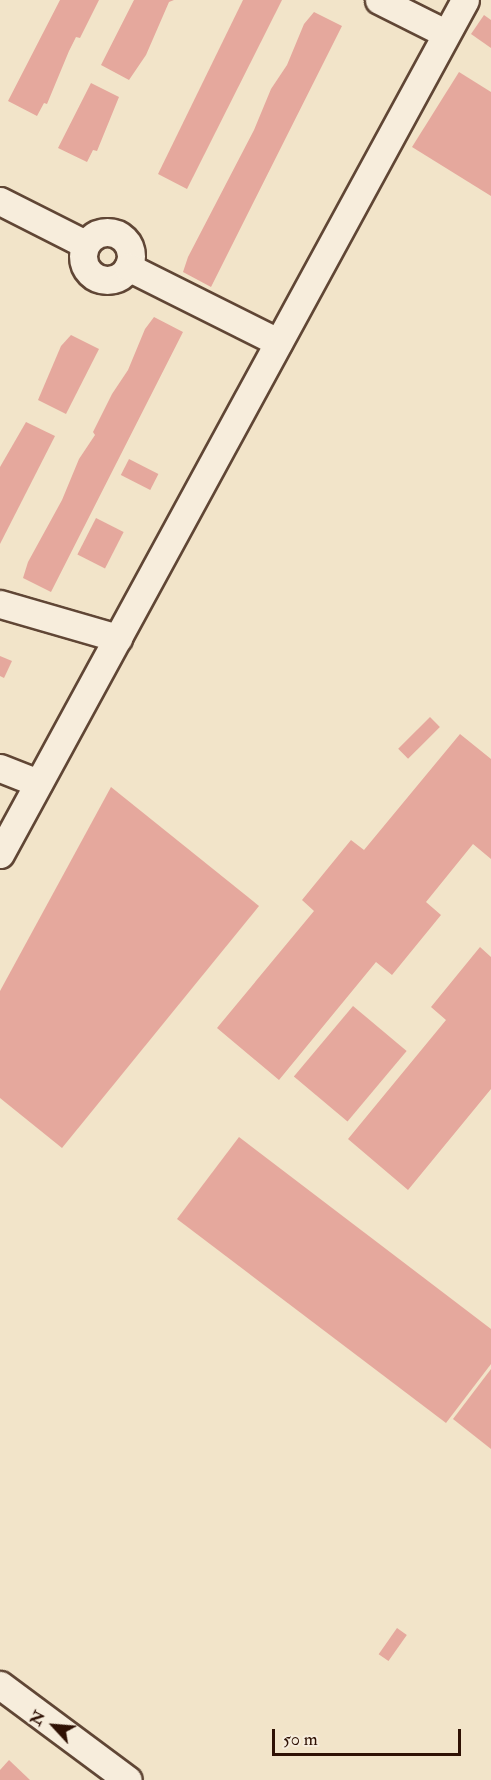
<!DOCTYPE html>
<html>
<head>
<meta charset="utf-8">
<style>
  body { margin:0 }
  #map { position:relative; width:491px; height:1780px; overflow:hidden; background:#f2e4c9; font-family:"IM FELL Double Pica",serif }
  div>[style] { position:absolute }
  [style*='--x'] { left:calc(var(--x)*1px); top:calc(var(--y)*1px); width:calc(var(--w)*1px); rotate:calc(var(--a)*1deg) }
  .building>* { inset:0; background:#e5a89d; transform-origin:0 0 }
  .roads { filter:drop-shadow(2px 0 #604635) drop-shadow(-2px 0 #604635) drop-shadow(0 2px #604635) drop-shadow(0 -2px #604635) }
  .minor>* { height:27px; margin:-13.5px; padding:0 13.5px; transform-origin:13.5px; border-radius:13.5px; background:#f7eddc }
  .minor>.ring { margin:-13.5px; padding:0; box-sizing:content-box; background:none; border:27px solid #f7eddc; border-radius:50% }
  span { translate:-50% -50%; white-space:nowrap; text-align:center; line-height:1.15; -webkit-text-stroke:4.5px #f7eddc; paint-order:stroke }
  .north { position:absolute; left:24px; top:1696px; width:60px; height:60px; -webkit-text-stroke:4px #f7eddc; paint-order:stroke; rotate:296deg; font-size:16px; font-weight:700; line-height:24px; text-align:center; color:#2f1104 }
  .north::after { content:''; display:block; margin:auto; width:21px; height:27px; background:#2f1104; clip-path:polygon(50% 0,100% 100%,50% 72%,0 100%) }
  .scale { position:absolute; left:272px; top:1729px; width:189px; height:27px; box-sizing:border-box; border:3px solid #2f1104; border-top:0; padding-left:8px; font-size:18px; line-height:21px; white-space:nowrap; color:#2f1104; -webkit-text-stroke:4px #f7eddc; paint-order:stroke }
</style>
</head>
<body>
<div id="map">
  <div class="building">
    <i style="clip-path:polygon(60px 0,99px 0,80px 38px,76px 37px,69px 51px,47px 104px,44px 103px,37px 116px,8px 101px)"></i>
    <i style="clip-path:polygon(134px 0,174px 0,169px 2px,146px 55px,129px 80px,101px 65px)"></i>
    <i style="clip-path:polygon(243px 0,282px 0,187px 189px,158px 174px)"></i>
    <i style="clip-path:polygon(314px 12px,342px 26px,211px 287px,183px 272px,188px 257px,254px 130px,271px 89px,287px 65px,304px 24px)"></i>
    <i style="clip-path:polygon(484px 15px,491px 20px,491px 48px,471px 34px)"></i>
    <i style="clip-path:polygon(459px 72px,491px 92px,491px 196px,412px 147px)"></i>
    <i style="clip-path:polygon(91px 83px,119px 97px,97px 151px,93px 150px,87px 162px,58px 148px)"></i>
    <i style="clip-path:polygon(154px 317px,183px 332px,51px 592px,23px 578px,28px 562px,62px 500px,79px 459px,95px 435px,93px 432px,112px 394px,128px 370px,145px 329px)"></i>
    <i style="clip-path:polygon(71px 335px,99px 349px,66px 414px,38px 400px,61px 346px)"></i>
    <i style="clip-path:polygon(26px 422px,55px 436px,0 544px,0 467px)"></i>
    <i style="left:129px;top:459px;width:33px;height:18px;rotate:27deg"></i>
    <i style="left:96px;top:518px;width:31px;height:41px;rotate:27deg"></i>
    <i style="clip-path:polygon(0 656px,12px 661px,4px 678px,0 676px)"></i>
    <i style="left:430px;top:717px;width:14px;height:45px;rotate:45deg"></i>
    <i style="clip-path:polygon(460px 734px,491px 759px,491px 859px,473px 844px,426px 902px,441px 915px,392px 975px,376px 962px,279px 1080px,217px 1028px,314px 911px,302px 900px,351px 840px,364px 850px)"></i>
    <i style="clip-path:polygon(111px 787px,259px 906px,62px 1148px,0 1098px,0 991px)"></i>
    <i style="clip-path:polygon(480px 947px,491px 957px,491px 1089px,408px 1190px,348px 1139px,446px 1020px,431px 1007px)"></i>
    <i style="left:353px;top:1006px;width:70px;height:92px;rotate:40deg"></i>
    <i style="clip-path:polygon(239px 1137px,491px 1329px,491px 1364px,446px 1423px,177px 1219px)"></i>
    <i style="clip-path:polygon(491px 1369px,491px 1449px,453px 1419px)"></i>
    <i style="left:397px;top:1628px;width:12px;height:32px;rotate:35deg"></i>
    <i style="clip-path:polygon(9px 1760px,30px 1780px,0 1780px,0 1770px)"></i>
  </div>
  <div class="roads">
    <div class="minor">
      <i style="--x:379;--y:0;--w:74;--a:26.6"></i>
      <i style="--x:0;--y:201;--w:95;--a:26.8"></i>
      <i class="ring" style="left:83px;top:232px;width:21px;height:21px"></i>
      <i style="--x:128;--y:267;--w:168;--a:26.6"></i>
      <i style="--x:0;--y:604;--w:123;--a:16.1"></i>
      <i style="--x:0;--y:768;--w:41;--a:21.5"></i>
      <i style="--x:0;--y:854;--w:972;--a:-61.43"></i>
      <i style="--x:0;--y:1685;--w:159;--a:36.6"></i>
    </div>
  </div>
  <div class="north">N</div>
  <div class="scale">50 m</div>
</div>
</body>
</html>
